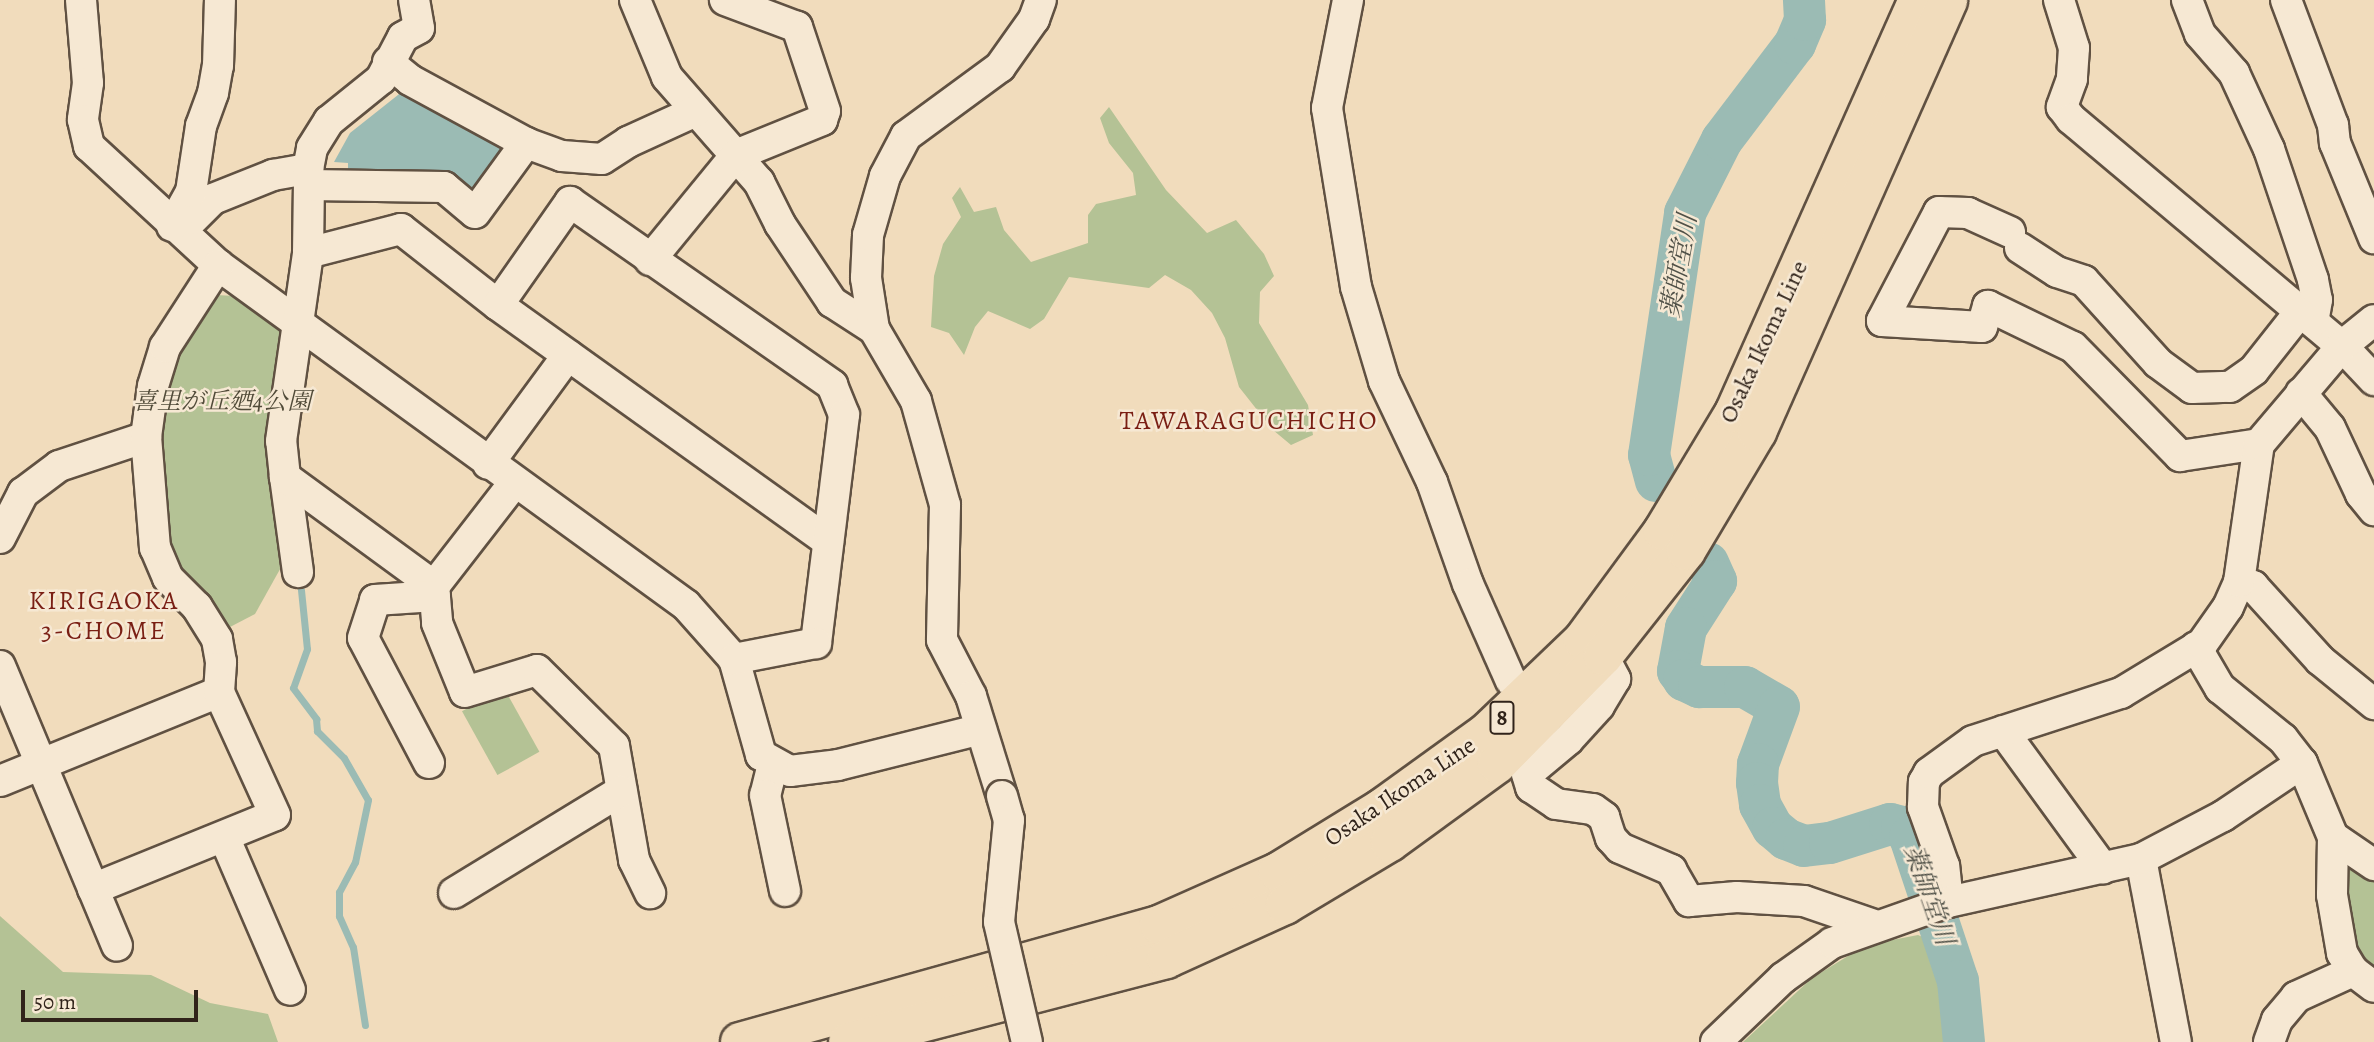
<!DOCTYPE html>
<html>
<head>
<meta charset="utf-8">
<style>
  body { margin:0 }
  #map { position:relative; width:2374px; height:1042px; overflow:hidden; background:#f1dcbc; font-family:Alegreya,"Noto Serif JP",serif }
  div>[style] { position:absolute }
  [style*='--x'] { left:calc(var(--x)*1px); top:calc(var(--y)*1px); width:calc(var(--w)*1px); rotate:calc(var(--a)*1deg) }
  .green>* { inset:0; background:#b4c295; transform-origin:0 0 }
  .water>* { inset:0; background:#9bbbb4 }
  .stream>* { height:7px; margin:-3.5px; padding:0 3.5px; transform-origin:3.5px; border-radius:3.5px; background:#9bbbb4 }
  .river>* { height:42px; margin:-21px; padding:0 21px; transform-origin:21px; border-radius:21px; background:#9bbbb4 }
  .roads { filter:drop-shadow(2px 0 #605142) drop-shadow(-2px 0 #605142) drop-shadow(0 2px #605142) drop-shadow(0 -2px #605142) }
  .minor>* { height:30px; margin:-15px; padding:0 15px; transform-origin:15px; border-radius:15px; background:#f6e8d3 }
  .major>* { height:38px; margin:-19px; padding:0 19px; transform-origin:19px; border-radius:19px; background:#f1dcbc }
  .bridges { filter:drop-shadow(2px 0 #605142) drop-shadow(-2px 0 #605142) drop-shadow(0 2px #605142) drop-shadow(0 -2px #605142) }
  .minor-bridge>* { height:30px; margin:-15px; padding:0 15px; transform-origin:15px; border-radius:15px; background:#f6e8d3 }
  span { translate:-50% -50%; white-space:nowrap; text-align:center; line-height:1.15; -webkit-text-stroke:5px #f6e8d3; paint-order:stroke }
  .shield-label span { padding:2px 5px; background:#f6e8d3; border:2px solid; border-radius:5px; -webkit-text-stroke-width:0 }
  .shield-label { font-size:23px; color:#30231a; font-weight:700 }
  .street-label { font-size:24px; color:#30231a }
  .park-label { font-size:24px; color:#514b39; font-style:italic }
  .water-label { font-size:26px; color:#505148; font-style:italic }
  .neighbourhood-label { font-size:26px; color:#7a1f14; letter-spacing:2px }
  .scale { position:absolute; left:21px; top:990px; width:177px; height:32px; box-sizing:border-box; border:4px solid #30231a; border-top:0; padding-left:9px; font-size:21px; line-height:24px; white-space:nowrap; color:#30231a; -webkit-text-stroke:5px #f6e8d3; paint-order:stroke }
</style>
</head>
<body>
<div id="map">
  <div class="green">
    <i style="clip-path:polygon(1109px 107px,1166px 190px,1207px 233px,1236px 220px,1264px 254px,1274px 276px,1260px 292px,1259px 323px,1308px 405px,1313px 435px,1291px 445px,1273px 430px,1239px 387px,1225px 338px,1212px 313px,1191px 290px,1165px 275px,1149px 288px,1069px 277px,1044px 319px,1030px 329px,988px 311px,975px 327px,964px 355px,949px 333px,931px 327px,934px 276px,943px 244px,961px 217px,952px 198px,960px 187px,974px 212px,996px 207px,1004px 230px,1031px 262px,1088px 243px,1088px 215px,1096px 204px,1136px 195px,1133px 173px,1109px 143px,1100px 118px)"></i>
    <i style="clip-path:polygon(216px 295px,235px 296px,276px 326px,285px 339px,284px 562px,255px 614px,230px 627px,191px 585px,170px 552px,161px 445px,166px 383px,183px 344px)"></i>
    <i style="left:504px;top:688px;width:73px;height:48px;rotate:61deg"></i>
    <i style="clip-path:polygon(2342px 857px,2374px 877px,2374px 977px,2351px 956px)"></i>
    <i style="clip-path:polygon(0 916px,63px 972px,151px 975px,210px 1003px,268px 1014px,278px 1042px,0 1042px)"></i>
    <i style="clip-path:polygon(1918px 935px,1963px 955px,1973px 974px,1971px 1042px,1743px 1042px,1812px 978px,1866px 945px)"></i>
  </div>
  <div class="water">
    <i style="clip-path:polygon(403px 91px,517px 147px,475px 204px,348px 181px,348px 163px,334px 162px,350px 133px)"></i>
  </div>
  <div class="stream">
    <i style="--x:301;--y:590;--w:59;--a:84.2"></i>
    <i style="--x:307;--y:649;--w:41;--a:109.7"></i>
    <i style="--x:293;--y:688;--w:39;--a:53"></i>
    <i style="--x:316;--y:719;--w:12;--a:85"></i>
    <i style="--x:317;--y:731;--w:38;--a:45"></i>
    <i style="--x:344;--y:758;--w:48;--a:60.3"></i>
    <i style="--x:368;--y:800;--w:63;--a:101.8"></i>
    <i style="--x:355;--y:862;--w:34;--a:118"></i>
    <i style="--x:339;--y:892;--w:24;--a:90"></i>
    <i style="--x:339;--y:916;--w:34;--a:66"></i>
    <i style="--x:353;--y:947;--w:79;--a:81.3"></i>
  </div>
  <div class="river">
    <i style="--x:1656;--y:481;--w:27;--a:-105"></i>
    <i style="--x:1649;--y:455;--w:245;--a:-81.5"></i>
    <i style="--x:1685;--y:213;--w:82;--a:-63.1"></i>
    <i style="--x:1722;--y:140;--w:121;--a:-52.8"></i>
    <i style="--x:1795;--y:44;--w:26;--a:-67"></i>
    <i style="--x:1805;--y:20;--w:20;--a:-93"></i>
    <i style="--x:1708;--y:563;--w:20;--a:66"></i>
    <i style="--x:1716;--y:581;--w:56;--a:122.6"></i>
    <i style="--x:1686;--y:628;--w:44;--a:100.5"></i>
    <i style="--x:1678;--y:671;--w:11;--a:56"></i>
    <i style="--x:1684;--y:680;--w:17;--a:25"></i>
    <i style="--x:1699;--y:687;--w:46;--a:0"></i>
    <i style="--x:1745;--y:687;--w:39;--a:30"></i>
    <i style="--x:1779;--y:707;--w:61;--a:110.2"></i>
    <i style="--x:1758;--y:764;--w:19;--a:93"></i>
    <i style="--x:1757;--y:783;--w:22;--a:82"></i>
    <i style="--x:1760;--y:805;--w:26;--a:61"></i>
    <i style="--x:1773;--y:828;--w:17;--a:40"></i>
    <i style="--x:1786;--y:839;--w:19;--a:21"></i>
    <i style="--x:1804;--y:846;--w:26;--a:-7"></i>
    <i style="--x:1830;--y:843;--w:63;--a:-17.6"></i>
    <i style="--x:1890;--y:824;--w:12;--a:14"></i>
    <i style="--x:1902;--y:827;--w:13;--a:51"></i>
    <i style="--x:1910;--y:837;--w:152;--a:71.6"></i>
    <i style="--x:1958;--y:981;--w:61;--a:84.4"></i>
  </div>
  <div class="roads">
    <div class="minor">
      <i style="--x:81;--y:0;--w:83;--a:85.2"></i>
      <i style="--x:88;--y:83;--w:37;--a:98"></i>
      <i style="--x:83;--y:120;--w:27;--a:77"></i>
      <i style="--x:89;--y:146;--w:176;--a:42.7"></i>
      <i style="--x:218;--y:265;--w:578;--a:36"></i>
      <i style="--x:686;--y:605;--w:72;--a:48.4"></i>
      <i style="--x:734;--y:659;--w:100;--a:74.3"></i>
      <i style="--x:761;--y:755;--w:33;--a:29"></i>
      <i style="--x:790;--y:771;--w:48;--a:-7.1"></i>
      <i style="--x:838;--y:765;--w:147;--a:-14.1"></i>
      <i style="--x:635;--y:0;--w:83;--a:67.4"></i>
      <i style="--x:667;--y:77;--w:140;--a:48.8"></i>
      <i style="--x:759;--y:182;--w:47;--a:63.4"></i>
      <i style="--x:780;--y:224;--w:94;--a:56.3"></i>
      <i style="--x:832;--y:302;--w:50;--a:32.7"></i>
      <i style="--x:874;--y:329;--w:83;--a:59.7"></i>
      <i style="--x:916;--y:401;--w:108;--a:74.4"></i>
      <i style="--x:945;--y:505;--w:135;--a:91.3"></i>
      <i style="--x:942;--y:640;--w:63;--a:62.6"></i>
      <i style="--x:971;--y:696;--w:105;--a:72.8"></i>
      <i style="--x:1348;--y:0;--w:110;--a:101"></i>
      <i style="--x:1327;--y:108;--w:181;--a:80.8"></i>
      <i style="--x:1356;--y:287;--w:98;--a:73.4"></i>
      <i style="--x:1384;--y:381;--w:112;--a:64.6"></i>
      <i style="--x:1432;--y:482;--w:108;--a:70.6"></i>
      <i style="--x:1468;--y:584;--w:106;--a:66.1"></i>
      <i style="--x:2059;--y:0;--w:50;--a:72.6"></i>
      <i style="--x:2074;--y:48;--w:31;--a:94"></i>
      <i style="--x:2072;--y:79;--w:30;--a:110"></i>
      <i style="--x:2062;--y:107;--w:15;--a:53"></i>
      <i style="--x:2071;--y:119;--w:354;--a:40"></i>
      <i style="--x:2342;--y:346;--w:47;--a:46.7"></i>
      <i style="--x:2187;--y:0;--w:36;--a:69"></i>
      <i style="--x:2200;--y:34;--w:52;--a:48.9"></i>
      <i style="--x:2234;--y:73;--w:84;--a:65.3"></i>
      <i style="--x:2269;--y:149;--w:138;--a:71.4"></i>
      <i style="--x:2313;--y:280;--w:20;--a:79"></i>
      <i style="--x:2317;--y:300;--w:22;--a:100"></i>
      <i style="--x:2286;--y:0;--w:134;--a:69.4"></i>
      <i style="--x:2333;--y:125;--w:18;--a:84"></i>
      <i style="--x:2335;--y:143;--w:103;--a:67.7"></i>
      <i style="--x:388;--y:62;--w:28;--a:39"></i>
      <i style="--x:410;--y:80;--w:132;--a:28.5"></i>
      <i style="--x:526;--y:143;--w:38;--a:20"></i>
      <i style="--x:562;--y:156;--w:40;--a:4.3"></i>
      <i style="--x:602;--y:159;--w:31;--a:-33"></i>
      <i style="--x:628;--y:142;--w:75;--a:-24.5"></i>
      <i style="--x:193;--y:219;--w:28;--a:-45"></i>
      <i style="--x:213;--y:199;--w:65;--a:-21.8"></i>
      <i style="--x:273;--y:175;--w:36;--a:-10"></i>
      <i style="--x:308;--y:169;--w:21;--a:-79"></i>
      <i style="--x:312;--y:148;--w:32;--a:-58"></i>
      <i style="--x:329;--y:121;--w:67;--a:-38.9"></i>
      <i style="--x:381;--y:79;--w:47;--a:-62.4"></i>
      <i style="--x:403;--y:37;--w:18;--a:-29"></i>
      <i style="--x:419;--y:28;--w:28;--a:-100"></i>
      <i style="--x:172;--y:226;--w:39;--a:-61"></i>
      <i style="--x:191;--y:192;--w:67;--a:-81.4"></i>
      <i style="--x:201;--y:126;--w:35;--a:-70"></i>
      <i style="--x:213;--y:93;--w:27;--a:-80"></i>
      <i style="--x:218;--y:66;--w:66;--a:-88.3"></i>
      <i style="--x:2010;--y:232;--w:46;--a:-155.7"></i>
      <i style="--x:1968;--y:213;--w:29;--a:-178"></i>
      <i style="--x:1939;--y:212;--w:123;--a:117.6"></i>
      <i style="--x:1882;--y:321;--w:100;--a:3.4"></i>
      <i style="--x:1982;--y:327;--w:22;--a:-74"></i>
      <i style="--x:1988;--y:306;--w:94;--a:25.8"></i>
      <i style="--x:2073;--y:347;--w:153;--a:45.5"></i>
      <i style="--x:2180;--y:456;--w:80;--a:-8.6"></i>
      <i style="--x:2020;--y:248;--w:44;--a:33"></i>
      <i style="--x:2057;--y:272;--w:28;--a:18"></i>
      <i style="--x:2084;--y:281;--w:110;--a:47.9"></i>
      <i style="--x:2158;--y:363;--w:42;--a:36.3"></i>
      <i style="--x:2192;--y:388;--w:38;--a:-2"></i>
      <i style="--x:2230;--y:387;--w:29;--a:-35"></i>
      <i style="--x:2254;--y:370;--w:73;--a:-51.7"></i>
      <i style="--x:308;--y:253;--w:96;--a:-14.5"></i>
      <i style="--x:401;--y:229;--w:123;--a:38.1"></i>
      <i style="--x:498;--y:305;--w:406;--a:35.6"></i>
      <i style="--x:650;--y:260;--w:136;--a:-50.7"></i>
      <i style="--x:736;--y:155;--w:93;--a:-22.1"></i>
      <i style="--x:822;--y:120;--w:9;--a:-72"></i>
      <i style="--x:825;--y:111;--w:89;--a:-108.4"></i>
      <i style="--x:797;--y:27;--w:77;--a:-159.4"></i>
      <i style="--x:498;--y:305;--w:126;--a:-55"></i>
      <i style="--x:570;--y:202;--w:320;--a:34.9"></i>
      <i style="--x:832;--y:385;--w:32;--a:68"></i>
      <i style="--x:844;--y:415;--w:230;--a:97"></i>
      <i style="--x:816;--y:643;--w:84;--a:169"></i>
      <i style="--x:874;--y:329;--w:52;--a:-98.9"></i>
      <i style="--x:866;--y:278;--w:43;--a:-87.3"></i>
      <i style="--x:868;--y:235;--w:61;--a:-73.9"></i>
      <i style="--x:885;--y:176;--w:45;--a:-62.3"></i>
      <i style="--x:906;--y:136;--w:117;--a:-36.3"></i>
      <i style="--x:1000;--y:67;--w:59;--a:-54.7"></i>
      <i style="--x:1034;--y:19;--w:20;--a:-70"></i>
      <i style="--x:2301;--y:393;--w:45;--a:50.4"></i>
      <i style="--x:2330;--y:428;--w:73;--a:64.8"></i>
      <i style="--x:2361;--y:494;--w:21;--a:51"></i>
      <i style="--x:488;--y:464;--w:135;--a:-53.7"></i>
      <i style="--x:285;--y:477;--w:96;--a:82.2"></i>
      <i style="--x:514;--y:483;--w:130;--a:127.8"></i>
      <i style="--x:434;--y:586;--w:37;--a:85"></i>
      <i style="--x:437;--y:623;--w:74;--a:67.9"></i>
      <i style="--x:465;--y:692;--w:75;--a:-17"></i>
      <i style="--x:537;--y:670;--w:108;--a:44.6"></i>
      <i style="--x:614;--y:746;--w:116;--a:80"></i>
      <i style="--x:634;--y:860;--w:37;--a:64"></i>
      <i style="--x:0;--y:538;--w:51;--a:-62.9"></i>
      <i style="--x:23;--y:493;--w:45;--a:-36.9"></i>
      <i style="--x:59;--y:466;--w:92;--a:-18.4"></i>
      <i style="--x:2239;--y:582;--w:15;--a:16"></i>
      <i style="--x:2253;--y:586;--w:100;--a:47.8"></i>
      <i style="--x:2320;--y:660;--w:70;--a:39.2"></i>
      <i style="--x:434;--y:586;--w:185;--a:-143.8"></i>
      <i style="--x:285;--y:477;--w:36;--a:-96"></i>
      <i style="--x:281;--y:441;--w:190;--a:-81.8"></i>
      <i style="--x:308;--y:253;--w:68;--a:-89.2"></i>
      <i style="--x:309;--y:185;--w:135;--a:0.8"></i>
      <i style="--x:444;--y:187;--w:40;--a:40"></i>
      <i style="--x:475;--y:213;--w:87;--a:-53.9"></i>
      <i style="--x:2196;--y:647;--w:48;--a:59.7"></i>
      <i style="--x:2220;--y:688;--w:81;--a:39"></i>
      <i style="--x:2283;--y:739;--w:31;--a:52"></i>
      <i style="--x:2302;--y:763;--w:80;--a:67.3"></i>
      <i style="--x:2333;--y:837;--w:58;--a:91"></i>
      <i style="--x:2332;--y:895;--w:59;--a:80.2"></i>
      <i style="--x:2342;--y:953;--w:21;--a:59"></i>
      <i style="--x:2353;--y:971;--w:26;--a:37"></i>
      <i style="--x:1603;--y:656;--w:26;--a:62"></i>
      <i style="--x:1615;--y:679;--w:31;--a:121"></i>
      <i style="--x:1599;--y:706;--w:46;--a:132.4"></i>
      <i style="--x:1568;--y:740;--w:53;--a:140.3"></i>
      <i style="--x:1527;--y:774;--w:14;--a:73"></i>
      <i style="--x:1531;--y:787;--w:30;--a:34"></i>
      <i style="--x:1556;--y:804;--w:37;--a:8"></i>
      <i style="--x:1593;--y:809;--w:14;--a:36"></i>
      <i style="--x:1604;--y:817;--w:22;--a:72"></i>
      <i style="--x:1611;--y:838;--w:13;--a:48"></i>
      <i style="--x:1620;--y:848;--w:56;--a:23.3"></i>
      <i style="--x:1671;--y:870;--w:36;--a:60"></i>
      <i style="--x:1689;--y:901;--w:48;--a:-4.8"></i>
      <i style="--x:1737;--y:897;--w:67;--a:3.4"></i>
      <i style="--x:1804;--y:901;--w:74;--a:18.9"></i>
      <i style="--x:0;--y:666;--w:303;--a:67.3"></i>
      <i style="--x:2003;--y:731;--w:170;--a:53.9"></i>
      <i style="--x:429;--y:763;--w:141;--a:-117.8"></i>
      <i style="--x:363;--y:638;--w:40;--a:-72"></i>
      <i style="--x:375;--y:600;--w:60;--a:-3.8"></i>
      <i style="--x:773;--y:764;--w:32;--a:104"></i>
      <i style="--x:765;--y:795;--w:98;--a:78.2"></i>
      <i style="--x:0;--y:781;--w:236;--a:-22.1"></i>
      <i style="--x:2333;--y:837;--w:50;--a:34.3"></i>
      <i style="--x:225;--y:839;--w:164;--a:66.7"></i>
      <i style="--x:2141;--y:859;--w:186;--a:79.2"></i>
      <i style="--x:93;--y:889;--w:196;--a:-22.1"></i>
      <i style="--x:275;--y:815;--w:135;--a:-114.5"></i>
      <i style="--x:219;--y:692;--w:30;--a:-86"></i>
      <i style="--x:221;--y:662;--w:23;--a:-100"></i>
      <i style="--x:217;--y:639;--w:38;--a:-122"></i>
      <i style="--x:197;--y:607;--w:41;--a:-135"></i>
      <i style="--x:168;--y:578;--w:33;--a:-113"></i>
      <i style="--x:155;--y:548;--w:111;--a:-94.6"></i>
      <i style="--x:146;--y:437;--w:51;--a:-82.2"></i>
      <i style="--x:153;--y:386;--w:41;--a:-72.9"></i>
      <i style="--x:165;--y:347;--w:98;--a:-57.1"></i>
      <i style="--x:454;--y:893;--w:196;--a:-31.4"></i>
      <i style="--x:1948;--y:902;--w:36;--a:-96"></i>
      <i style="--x:1944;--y:866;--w:63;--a:-109.6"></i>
      <i style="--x:1923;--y:807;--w:25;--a:-88"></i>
      <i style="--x:1924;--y:782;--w:10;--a:-61"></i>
      <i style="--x:1929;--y:773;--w:54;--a:-36"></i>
      <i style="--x:1973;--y:741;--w:156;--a:-18"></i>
      <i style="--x:2121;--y:693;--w:95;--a:-31.2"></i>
      <i style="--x:2202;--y:644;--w:45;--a:-54.9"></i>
      <i style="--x:2228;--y:607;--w:27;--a:-66"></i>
      <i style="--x:2239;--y:582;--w:139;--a:-81.8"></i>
      <i style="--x:2259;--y:444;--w:128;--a:-49.7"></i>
      <i style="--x:2342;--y:346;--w:41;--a:-39.1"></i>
      <i style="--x:1716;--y:1042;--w:93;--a:-43.7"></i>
      <i style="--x:1783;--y:978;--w:60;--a:-35.5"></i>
      <i style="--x:1832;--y:943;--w:123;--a:-19.5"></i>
      <i style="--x:1948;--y:902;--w:198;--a:-12.6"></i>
      <i style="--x:2141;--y:859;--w:93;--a:-27.7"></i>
      <i style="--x:2223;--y:816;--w:95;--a:-33.9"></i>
      <i style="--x:2269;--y:1042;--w:23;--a:-70"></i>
      <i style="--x:2277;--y:1020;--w:30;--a:-50"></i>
      <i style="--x:2296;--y:997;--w:63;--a:-24.5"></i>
    </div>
    <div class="major">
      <i style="--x:740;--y:1042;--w:435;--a:-15.6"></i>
      <i style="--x:1159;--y:925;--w:130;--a:-24"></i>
      <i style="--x:1278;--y:872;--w:122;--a:-31.6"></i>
      <i style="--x:1382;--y:808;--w:128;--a:-35.8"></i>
      <i style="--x:1486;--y:733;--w:134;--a:-43.8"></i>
      <i style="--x:1583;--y:640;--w:135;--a:-53.7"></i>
      <i style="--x:1663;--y:531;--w:138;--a:-59"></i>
      <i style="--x:1734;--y:413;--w:452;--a:-66"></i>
      <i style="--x:848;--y:1042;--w:329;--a:-14.6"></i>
      <i style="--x:1166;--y:959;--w:131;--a:-24.4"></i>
      <i style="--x:1285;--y:905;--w:122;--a:-31"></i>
      <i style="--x:1390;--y:842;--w:132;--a:-36.1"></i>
      <i style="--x:1497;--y:764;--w:151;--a:-45.5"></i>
      <i style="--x:1603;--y:656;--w:134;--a:-51.7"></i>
      <i style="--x:1686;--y:551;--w:139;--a:-59.2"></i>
      <i style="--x:1757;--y:432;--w:472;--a:-66.1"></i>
    </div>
  </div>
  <div class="bridges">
    <div class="minor-bridge">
      <i style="--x:1002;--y:796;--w:25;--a:74"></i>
      <i style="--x:1009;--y:820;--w:102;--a:95.6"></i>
      <i style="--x:999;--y:922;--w:123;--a:76.9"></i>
    </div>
  </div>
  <div class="shield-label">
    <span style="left:1502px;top:718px">8</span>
  </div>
  <div class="street-label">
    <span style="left:1764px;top:342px;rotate:-65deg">Osaka Ikoma Line</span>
    <span style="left:1400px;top:792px;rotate:-34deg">Osaka Ikoma Line</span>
  </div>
  <div class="park-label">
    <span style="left:222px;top:402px">喜里が丘廼4公園</span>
  </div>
  <div class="water-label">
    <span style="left:1679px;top:266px;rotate:-80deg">薬師堂川</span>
    <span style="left:1929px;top:895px;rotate:71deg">薬師堂川</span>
  </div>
  <div class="neighbourhood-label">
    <span style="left:1249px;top:421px">TAWARAGUCHICHO</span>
    <span style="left:104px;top:616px">KIRIGAOKA<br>3-CHOME</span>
  </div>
  <div class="scale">50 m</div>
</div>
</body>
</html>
